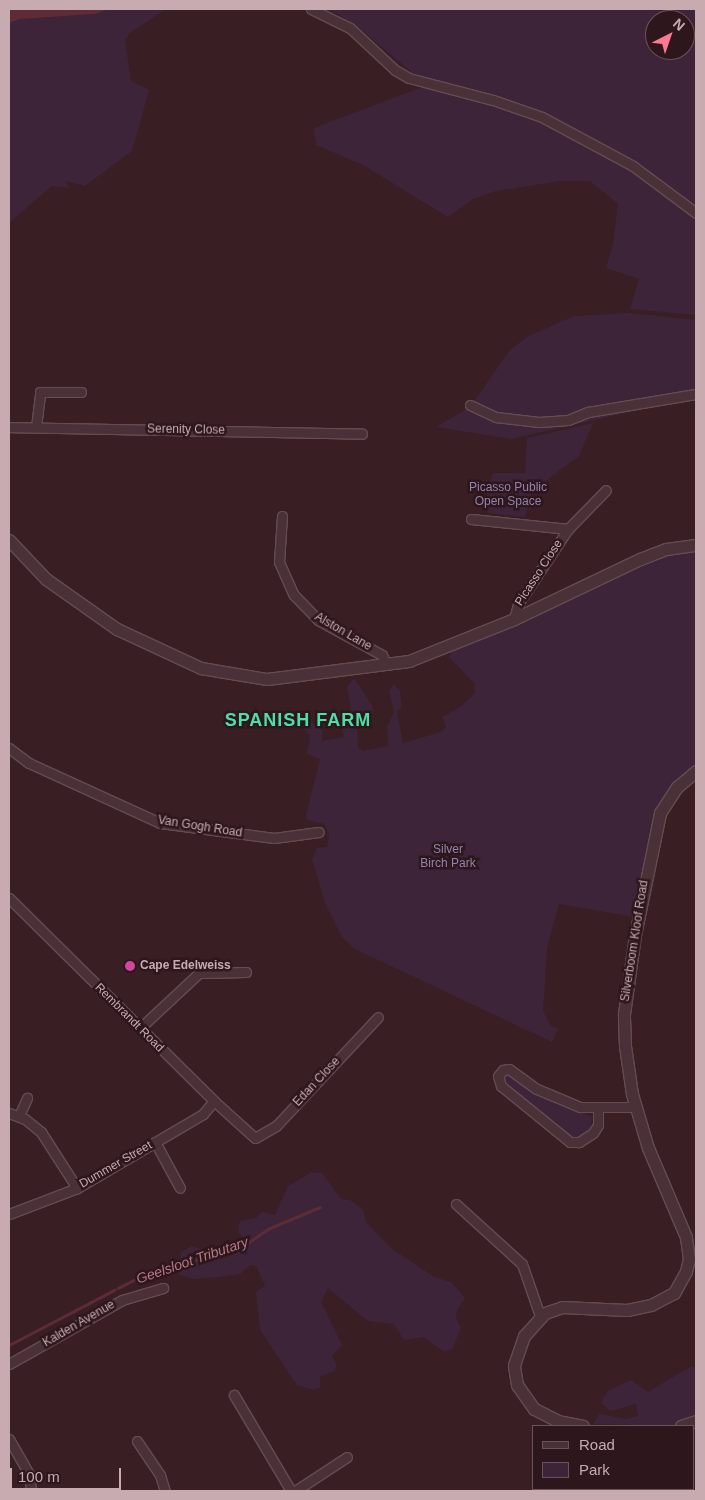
<!DOCTYPE html>
<html>
<head>
<meta charset="utf-8">
<style>
  body { margin:0 }
  #map { position:relative; width:705px; height:1500px; overflow:hidden; background:#391e24; font-family:Helvetica,sans-serif }
  div>[style] { position:absolute }
  [style*='--x'] { left:calc(var(--x)*1px); top:calc(var(--y)*1px); width:calc(var(--w)*1px); rotate:calc(var(--a)*1deg) }
  .green>* { inset:0; background:#3e2438 }
  .water>* { inset:0; background:#5e2c37 }
  .stream>* { height:2.5px; margin:-1.25px; padding:0 1.25px; transform-origin:1.25px; border-radius:1.25px; background:#5e2c37 }
  .roads { filter:drop-shadow(1px 0 #654c51) drop-shadow(-1px 0 #654c51) drop-shadow(0 1px #654c51) drop-shadow(0 -1px #654c51) }
  .minor>* { height:9px; margin:-4.5px; padding:0 4.5px; transform-origin:4.5px; border-radius:4.5px; background:#4a3137 }
  .tertiary>* { height:11px; margin:-5.5px; padding:0 5.5px; transform-origin:5.5px; border-radius:5.5px; background:#4a3137 }
  .dots>* { width:14px; height:14px; translate:-50% -50%; box-sizing:border-box; border:2px solid #2e171c; border-radius:50% }
  span { translate:-50% -50%; white-space:nowrap; text-align:center; line-height:1.15; -webkit-text-stroke:5px #2e171c; paint-order:stroke }
  .street-label { font-size:12px; color:#c7abb1 }
  .park-label { font-size:12px; color:#9381ad }
  .poi-label { font-size:12px; color:#c7abb1; font-weight:700 }
  .left { translate:0 -50%; text-align:left }
  .water-label { font-size:14px; color:#b77887; font-style:italic }
  .district-label { font-size:18px; color:#4edfa8; font-weight:700; letter-spacing:1px }
  .frame { position:absolute; inset:0; border:10px solid #c7abb1; pointer-events:none }
  .legend { position:absolute; left:532px; top:1425px; width:162px; height:65px; box-sizing:border-box; background:#2e171c; border:1px solid #6b5258; margin:0; padding:6px 9px; list-style:none; font-size:15px; color:#c7abb1 }
  .legend li { display:flex; align-items:center; gap:10px; height:25px }
  .legend b { width:25px; border:1px solid #6b5258 }
  .north { position:absolute; left:645px; top:10px; width:50px; height:50px; box-sizing:border-box; background:#2e171c; border:1px solid #6b5258; border-radius:50%; rotate:41deg; font-size:14px; font-weight:700; line-height:20px; text-align:center; color:#c7abb1 }
  .north::after { content:''; display:block; margin:auto; width:18px; height:22px; background:#ff7892; clip-path:polygon(50% 0,100% 100%,50% 72%,0 100%) }
  .scale { position:absolute; left:10px; top:1468px; width:111px; height:22px; box-sizing:border-box; border:2px solid #c7abb1; border-top:0; padding-left:6px; font-size:15px; line-height:18px; white-space:nowrap; color:#c7abb1; -webkit-text-stroke:4px #2e171c; paint-order:stroke }
</style>
</head>
<body>
<div id="map">
  <div class="green">
    <i style="clip-path:polygon(109px 9px,166px 9px,130px 33px,125px 40px,131px 81px,149px 90px,132px 151px,85px 186px,65px 181px,70px 188px,52px 186px,9px 223px,9px 23px,20px 19px,95px 14px)"></i>
    <i style="clip-path:polygon(evenodd,323px 9px,696px 9px,696px 315px,630px 309px,639px 279px,606px 268px,613px 245px,618px 204px,590px 181px,560px 181px,496px 191px,473px 199px,448px 217px,363px 165px,316px 145px,314px 128px,428px 85px,430px 79px,413px 73px,359px 28px,336px 13px,323px 9px,655px 20px,685px 20px,685px 50px,655px 50px,655px 20px)"></i>
    <i style="clip-path:polygon(629px 313px,696px 320px,696px 397px,511px 439px,436px 427px,470px 407px,510px 350px,527px 337px,574px 316px)"></i>
    <i style="clip-path:polygon(593px 423px,579px 456px,532px 491px,525px 517px,488px 513px,484px 505px,493px 473px,525px 473px,527px 438px)"></i>
    <i style="clip-path:polygon(696px 550px,696px 767px,670px 789px,635px 917px,559px 904px,547px 948px,543px 1011px,551px 1026px,558px 1029px,552px 1042px,355px 949px,342px 937px,325px 903px,312px 859px,317px 848px,327px 847px,329px 834px,324px 824px,307px 820px,306px 815px,320px 759px,307px 754px,310px 735px,304px 729px,305px 722px,309px 720px,322px 730px,322px 741px,344px 737px,342px 728px,332px 717px,351px 710px,347px 687px,354px 678px,372px 705px,373px 713px,357px 729px,358px 748px,363px 751px,388px 746px,387px 727px,394px 712px,389px 691px,394px 684px,400px 691px,402px 707px,397px 711px,403px 743px,441px 732px,446px 726px,442px 717px,460px 707px,475px 693px,475px 684px,449px 657px,454px 649px,552px 608px,665px 553px)"></i>
    <i style="clip-path:polygon(509px 1073px,531px 1091px,592px 1117px,590px 1131px,574px 1141px,504px 1087px,502px 1078px)"></i>
    <i style="clip-path:polygon(312px 1172px,322px 1173px,341px 1199px,350px 1200px,363px 1210px,366px 1222px,391px 1248px,434px 1277px,451px 1282px,465px 1298px,457px 1310px,456px 1318px,461px 1328px,452px 1349px,445px 1352px,423px 1337px,404px 1340px,394px 1324px,368px 1321px,328px 1288px,321px 1302px,342px 1345px,332px 1356px,337px 1366px,334px 1371px,320px 1377px,320px 1388px,313px 1390px,297px 1385px,260px 1330px,256px 1292px,265px 1286px,256px 1266px,250px 1265px,240px 1274px,219px 1277px,193px 1279px,178px 1274px,181px 1252px,192px 1246px,202px 1249px,214px 1260px,226px 1258px,238px 1252px,245px 1241px,238px 1230px,240px 1221px,256px 1218px,262px 1212px,275px 1215px,288px 1186px)"></i>
    <i style="clip-path:polygon(690px 1367px,696px 1367px,696px 1419px,671px 1426px,593px 1424px,599px 1414px,626px 1419px,638px 1416px,636px 1404px,610px 1411px,601px 1403px,607px 1391px,631px 1380px,648px 1392px)"></i>
  </div>
  <div class="water">
    <i style="clip-path:polygon(9px 9px,109px 9px,95px 14px,20px 19px,9px 23px)"></i>
  </div>
  <div class="stream">
    <i style="--x:118;--y:1288;--w:25;--a:-27"></i>
    <i style="--x:140;--y:1277;--w:110;--a:-16.9"></i>
    <i style="--x:245;--y:1245;--w:28;--a:-35"></i>
    <i style="--x:268;--y:1229;--w:56;--a:-22.9"></i>
    <i style="--x:9;--y:1345;--w:119;--a:-27.6"></i>
  </div>
  <div class="roads">
    <div class="minor">
      <i style="--x:311;--y:9;--w:43;--a:26"></i>
      <i style="--x:350;--y:28;--w:62;--a:43"></i>
      <i style="--x:395;--y:70;--w:16;--a:30"></i>
      <i style="--x:409;--y:78;--w:87;--a:14.7"></i>
      <i style="--x:493;--y:100;--w:52;--a:19.1"></i>
      <i style="--x:542;--y:117;--w:103;--a:28.3"></i>
      <i style="--x:633;--y:166;--w:79;--a:36.7"></i>
      <i style="--x:470;--y:405;--w:29;--a:25"></i>
      <i style="--x:496;--y:417;--w:43;--a:6.6"></i>
      <i style="--x:539;--y:422;--w:29;--a:-4"></i>
      <i style="--x:568;--y:420;--w:22;--a:-22"></i>
      <i style="--x:588;--y:412;--w:109;--a:-9.5"></i>
      <i style="--x:9;--y:427;--w:353;--a:1.1"></i>
      <i style="--x:36;--y:427;--w:35;--a:-83"></i>
      <i style="--x:40;--y:392;--w:41;--a:0"></i>
      <i style="--x:282;--y:516;--w:46;--a:93.7"></i>
      <i style="--x:279;--y:562;--w:36;--a:66"></i>
      <i style="--x:294;--y:595;--w:35;--a:46"></i>
      <i style="--x:318;--y:620;--w:73;--a:28.7"></i>
      <i style="--x:382;--y:655;--w:10;--a:66"></i>
      <i style="--x:471;--y:519;--w:98;--a:5.9"></i>
      <i style="--x:514;--y:619;--w:16;--a:-75"></i>
      <i style="--x:518;--y:604;--w:90;--a:-56.3"></i>
      <i style="--x:568;--y:529;--w:54;--a:-45.7"></i>
      <i style="--x:9;--y:748;--w:25;--a:37"></i>
      <i style="--x:29;--y:763;--w:144;--a:24.6"></i>
      <i style="--x:160;--y:823;--w:115;--a:7.5"></i>
      <i style="--x:274;--y:838;--w:45;--a:-7.6"></i>
      <i style="--x:9;--y:898;--w:289;--a:44.7"></i>
      <i style="--x:214;--y:1101;--w:55;--a:42.1"></i>
      <i style="--x:255;--y:1138;--w:24;--a:-30"></i>
      <i style="--x:276;--y:1126;--w:149;--a:-46.9"></i>
      <i style="--x:140;--y:1028;--w:81;--a:-43"></i>
      <i style="--x:199;--y:973;--w:47;--a:-1.2"></i>
      <i style="--x:598;--y:1109;--w:16;--a:90"></i>
      <i style="--x:598;--y:1125;--w:9;--a:122"></i>
      <i style="--x:593;--y:1133;--w:17;--a:147"></i>
      <i style="--x:579;--y:1142;--w:9;--a:180"></i>
      <i style="--x:570;--y:1142;--w:89;--a:-140.9"></i>
      <i style="--x:501;--y:1086;--w:10;--a:-107"></i>
      <i style="--x:498;--y:1076;--w:8;--a:-50"></i>
      <i style="--x:503;--y:1070;--w:6;--a:-9"></i>
      <i style="--x:509;--y:1069;--w:34;--a:36"></i>
      <i style="--x:537;--y:1089;--w:47;--a:22.7"></i>
      <i style="--x:580;--y:1107;--w:56;--a:0"></i>
      <i style="--x:9;--y:1113;--w:17;--a:21"></i>
      <i style="--x:25;--y:1119;--w:21;--a:39"></i>
      <i style="--x:41;--y:1132;--w:67;--a:57.3"></i>
      <i style="--x:19;--y:1116;--w:20;--a:-66"></i>
      <i style="--x:155;--y:1142;--w:52;--a:61.5"></i>
      <i style="--x:456;--y:1204;--w:89;--a:42.3"></i>
      <i style="--x:522;--y:1264;--w:55;--a:70.9"></i>
      <i style="--x:9;--y:1214;--w:73;--a:-20.9"></i>
      <i style="--x:77;--y:1188;--w:146;--a:-30.4"></i>
      <i style="--x:203;--y:1114;--w:17;--a:-50"></i>
      <i style="--x:9;--y:1364;--w:130;--a:-29.5"></i>
      <i style="--x:122;--y:1300;--w:43;--a:-16.3"></i>
      <i style="--x:234;--y:1395;--w:112;--a:59.3"></i>
      <i style="--x:9;--y:1439;--w:40;--a:60.3"></i>
      <i style="--x:29;--y:1474;--w:17;--a:83"></i>
      <i style="--x:137;--y:1441;--w:41;--a:55.9"></i>
      <i style="--x:160;--y:1475;--w:17;--a:73"></i>
      <i style="--x:295;--y:1491;--w:62;--a:-33.2"></i>
    </div>
    <div class="tertiary">
      <i style="--x:9;--y:540;--w:54;--a:46.5"></i>
      <i style="--x:46;--y:579;--w:87;--a:35.2"></i>
      <i style="--x:117;--y:629;--w:93;--a:24.9"></i>
      <i style="--x:201;--y:668;--w:67;--a:9.5"></i>
      <i style="--x:267;--y:679;--w:143;--a:-7.2"></i>
      <i style="--x:409;--y:661;--w:113;--a:-21.8"></i>
      <i style="--x:514;--y:619;--w:140;--a:-25.5"></i>
      <i style="--x:640;--y:559;--w:28;--a:-21"></i>
      <i style="--x:666;--y:549;--w:30;--a:-8"></i>
      <i style="--x:583;--y:1426;--w:25;--a:-169"></i>
      <i style="--x:558;--y:1421;--w:27;--a:-153"></i>
      <i style="--x:534;--y:1409;--w:29;--a:-125"></i>
      <i style="--x:517;--y:1385;--w:20;--a:-99"></i>
      <i style="--x:514;--y:1365;--w:31;--a:-71"></i>
      <i style="--x:524;--y:1336;--w:31;--a:-48"></i>
      <i style="--x:545;--y:1313;--w:18;--a:-19"></i>
      <i style="--x:562;--y:1307;--w:65;--a:2.6"></i>
      <i style="--x:627;--y:1310;--w:25;--a:-12"></i>
      <i style="--x:651;--y:1305;--w:26;--a:-28"></i>
      <i style="--x:674;--y:1293;--w:25;--a:-61"></i>
      <i style="--x:686;--y:1271;--w:12;--a:-76"></i>
      <i style="--x:689;--y:1259;--w:22;--a:-98"></i>
      <i style="--x:686;--y:1237;--w:97;--a:-113.1"></i>
      <i style="--x:648;--y:1148;--w:56;--a:-106.5"></i>
      <i style="--x:632;--y:1094;--w:49;--a:-98.3"></i>
      <i style="--x:625;--y:1046;--w:32;--a:-92"></i>
      <i style="--x:624;--y:1014;--w:80;--a:-82.1"></i>
      <i style="--x:635;--y:935;--w:125;--a:-78.4"></i>
      <i style="--x:660;--y:813;--w:31;--a:-57"></i>
      <i style="--x:677;--y:787;--w:25;--a:-40"></i>
      <i style="--x:681;--y:1426;--w:16;--a:-18"></i>
    </div>
  </div>
  <div class="dots">
    <i style="left:130px;top:966px;background:#d1479c"></i>
  </div>
  <div class="street-label">
    <span style="left:186px;top:430px;rotate:1deg">Serenity Close</span>
    <span style="left:539px;top:573px;rotate:-57deg">Picasso Close</span>
    <span style="left:343px;top:632px;rotate:30deg">Alston Lane</span>
    <span style="left:200px;top:827px;rotate:9deg">Van Gogh Road</span>
    <span style="left:635px;top:941px;rotate:-81deg">Silverboom Kloof Road</span>
    <span style="left:129px;top:1018px;rotate:45deg">Rembrandt Road</span>
    <span style="left:317px;top:1082px;rotate:-47deg">Edan Close</span>
    <span style="left:116px;top:1165px;rotate:-30deg">Dummer Street</span>
    <span style="left:79px;top:1324px;rotate:-30deg">Kalden Avenue</span>
  </div>
  <div class="park-label">
    <span style="left:508px;top:495px">Picasso Public<br>Open Space</span>
    <span style="left:448px;top:857px">Silver<br>Birch Park</span>
  </div>
  <div class="poi-label">
    <span class="left" style="left:140px;top:966px">Cape Edelweiss</span>
  </div>
  <div class="water-label">
    <span style="left:192px;top:1260px;rotate:-19deg">Geelsloot Tributary</span>
  </div>
  <div class="district-label">
    <span style="left:298px;top:720px">SPANISH FARM</span>
  </div>
  <div class="frame"></div>
  <ul class="legend">
  <li><b style="height:6px;background:#4a3137"></b>Road</li>
  <li><b style="height:14px;background:#3e2438"></b>Park</li>
  </ul>
  <div class="north">N</div>
  <div class="scale">100 m</div>
</div>
</body>
</html>
